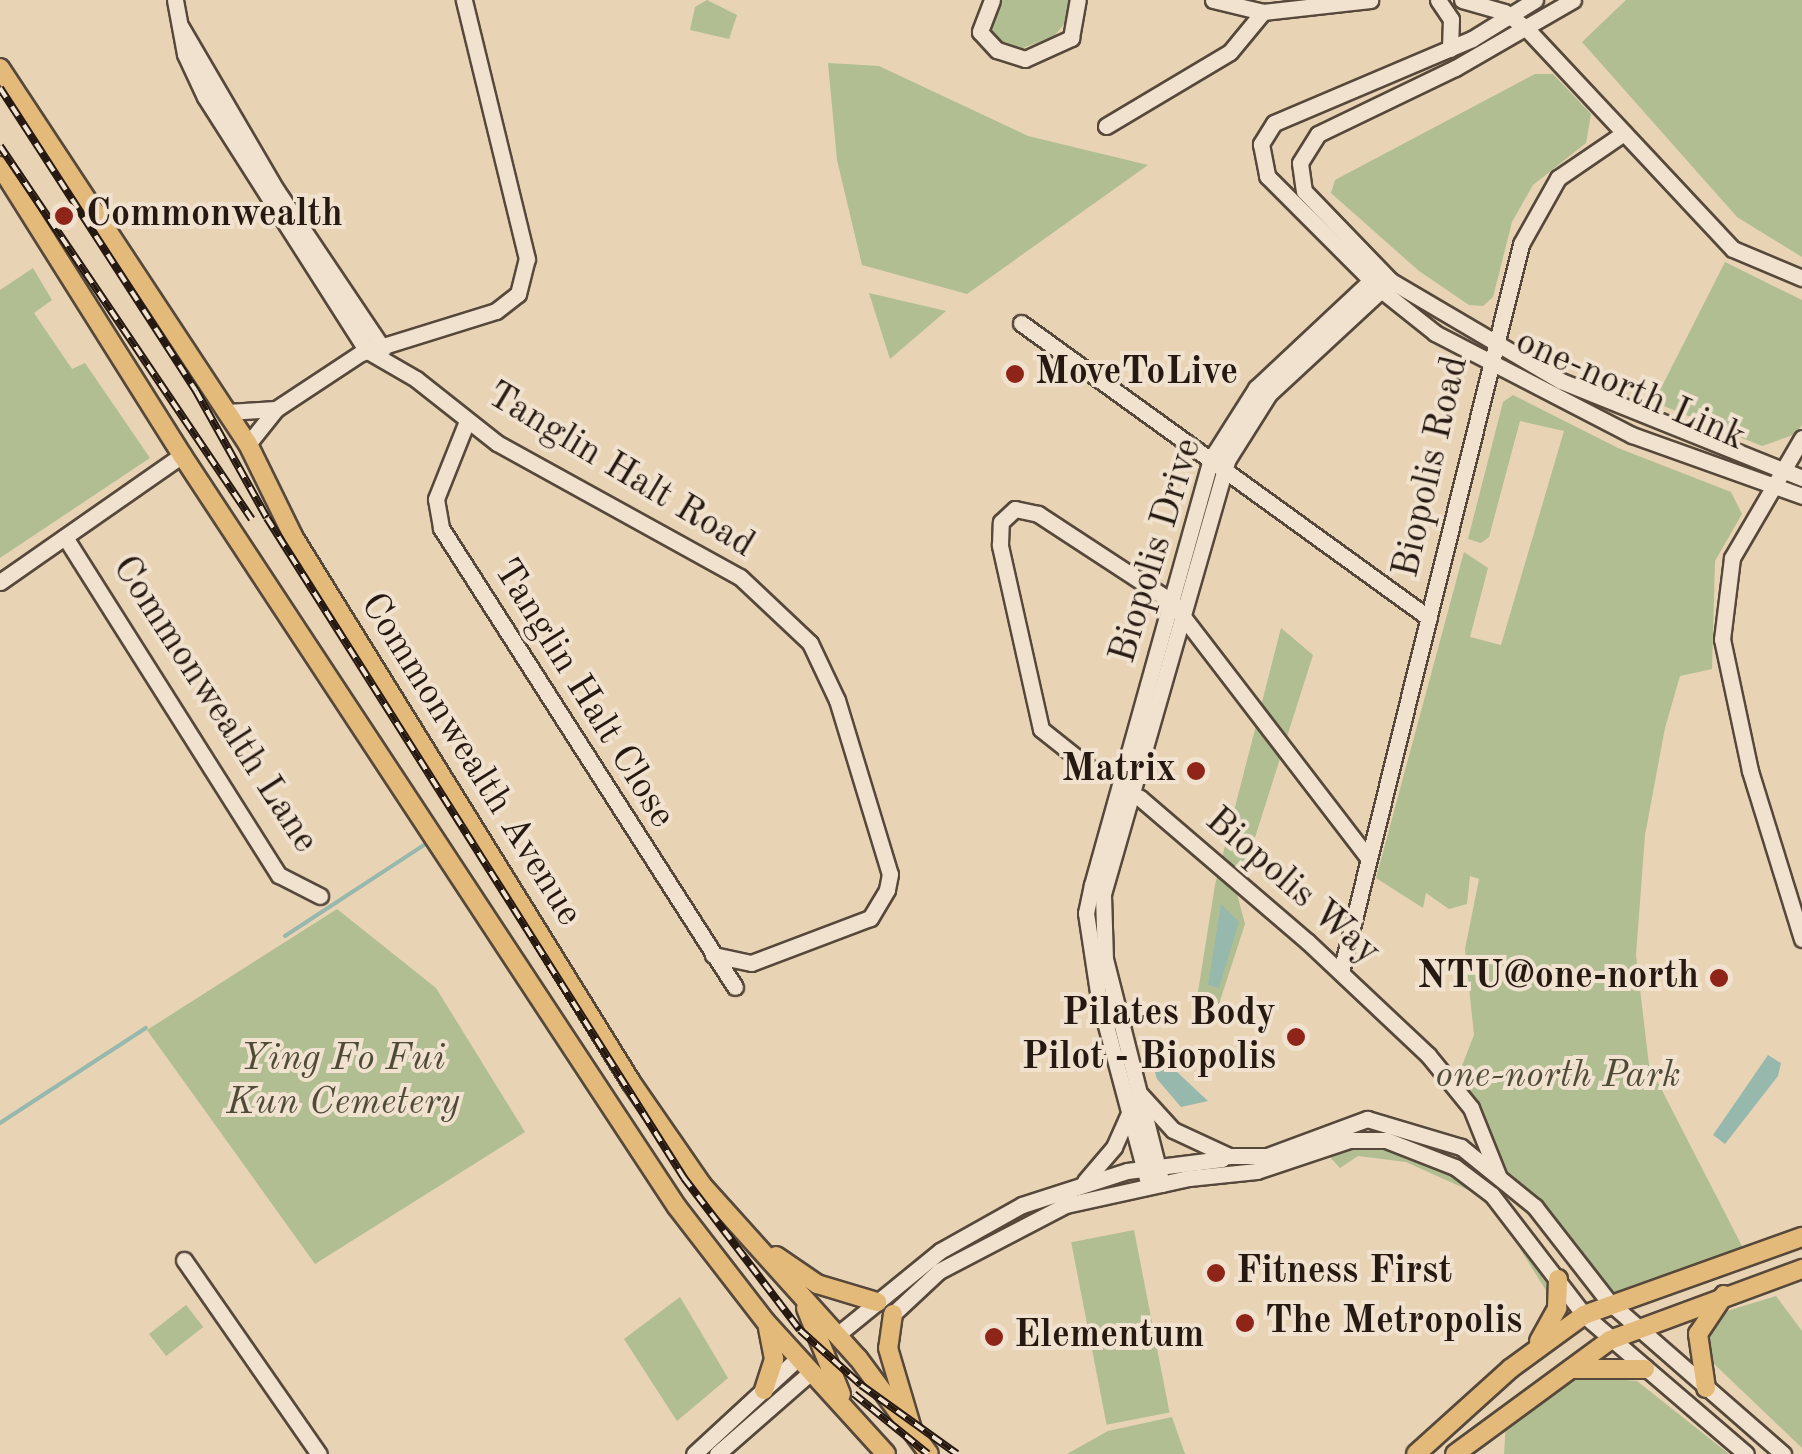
<!DOCTYPE html>
<html>
<head>
<meta charset="utf-8">
<style>
  body { margin:0 }
  #map { position:relative; width:1802px; height:1454px; overflow:hidden; background:#e8d3b5; font-family:"Old Standard TT",serif }
  div>[style] { position:absolute }
  [style*='--x'] { left:calc(var(--x)*1px); top:calc(var(--y)*1px); width:calc(var(--w)*1px); rotate:calc(var(--a)*1deg) }
  .green>* { inset:0; background:#b0be92; transform-origin:0 0 }
  .water>* { inset:0; background:#97b8ad }
  .stream>* { height:4px; margin:-2px; padding:0 2px; transform-origin:2px; border-radius:2px; background:#97b8ad }
  .roads { filter:drop-shadow(2px 0 #56483a) drop-shadow(-2px 0 #56483a) drop-shadow(0 2px #56483a) drop-shadow(0 -2px #56483a) }
  .minor>* { height:15px; margin:-7.5px; padding:0 7.5px; transform-origin:7.5px; border-radius:7.5px; background:#f0e2cf }
  .major>* { height:18px; margin:-9px; padding:0 9px; transform-origin:9px; border-radius:9px; background:#e4ba7a }
  .rail>* { height:8px; margin-top:-4px; transform-origin:0; background:repeating-linear-gradient(90deg,#f0e2cf 0 11px,#261911 0 22px); box-sizing:border-box; border-block:2px solid #261911 }
  .dots>* { width:28px; height:28px; translate:-50% -50%; box-sizing:border-box; border:5px solid #f0e2cf; border-radius:50% }
  span { translate:-50% -50%; white-space:nowrap; text-align:center; line-height:1.15; -webkit-text-stroke:8px #f0e2cf; paint-order:stroke }
  .poi-label { font-size:38px; color:#261911; font-weight:700 }
  .left { translate:0 -50%; text-align:left }
  .right { translate:-100% -50%; text-align:right }
  .street-label { font-size:38px; color:#261911 }
  .park-label { font-size:38px; color:#4f4b38; font-style:italic }
</style>
</head>
<body>
<div id="map">
  <div class="green">
    <i style="clip-path:polygon(707px 0,737px 15px,729px 39px,690px 30px,695px 7px)"></i>
    <i style="clip-path:polygon(998px 0,1071px 0,1066px 22px,1054px 36px,1023px 48px,1006px 47px,982px 26px)"></i>
    <i style="clip-path:polygon(1626px 0,1802px 0,1802px 257px,1737px 217px,1582px 42px)"></i>
    <i style="clip-path:polygon(828px 63px,879px 66px,1028px 136px,1148px 165px,967px 294px,862px 265px,837px 160px)"></i>
    <i style="clip-path:polygon(1535px 74px,1553px 74px,1591px 114px,1586px 143px,1533px 185px,1512px 222px,1493px 297px,1483px 306px,1469px 305px,1419px 271px,1331px 193px,1335px 180px)"></i>
    <i style="clip-path:polygon(1725px 262px,1802px 300px,1802px 425px,1796px 434px,1762px 446px,1654px 402px)"></i>
    <i style="clip-path:polygon(33px 268px,52px 300px,34px 313px,72px 369px,85px 363px,150px 458px,0 558px,0 290px)"></i>
    <i style="clip-path:polygon(869px 293px,946px 311px,890px 359px)"></i>
    <i style="clip-path:polygon(1513px 395px,1618px 448px,1731px 492px,1742px 514px,1715px 561px,1712px 669px,1680px 676px,1665px 728px,1645px 835px,1636px 955px,1649px 1065px,1744px 1250px,1609px 1302px,1499px 1173px,1454px 1086px,1474px 1035px,1465px 949px,1479px 879px,1470px 876px,1467px 904px,1449px 909px,1426px 893px,1423px 908px,1376px 878px,1464px 552px,1488px 568px,1470px 637px,1501px 645px,1564px 431px,1520px 421px,1489px 537px,1481px 543px,1468px 539px,1503px 402px)"></i>
    <i style="clip-path:polygon(1281px 628px,1313px 655px,1237px 894px,1245px 924px,1219px 1004px,1197px 998px,1215px 885px)"></i>
    <i style="clip-path:polygon(337px 909px,436px 988px,525px 1132px,315px 1264px,147px 1030px)"></i>
    <i style="clip-path:polygon(1347px 1134px,1455px 1167px,1541px 1252px,1557px 1308px,1502px 1220px,1477px 1194px,1406px 1162px,1358px 1156px,1340px 1168px,1316px 1142px)"></i>
    <i style="left:1134px;top:1230px;width:186px;height:64px;rotate:79deg"></i>
    <i style="clip-path:polygon(1776px 1296px,1802px 1331px,1802px 1448px,1710px 1360px,1707px 1338px,1727px 1311px)"></i>
    <i style="clip-path:polygon(680px 1297px,728px 1378px,677px 1421px,624px 1339px)"></i>
    <i style="left:186px;top:1305px;width:28px;height:47px;rotate:52deg"></i>
    <i style="clip-path:polygon(1568px 1375px,1637px 1381px,1729px 1454px,1504px 1454px,1506px 1421px)"></i>
    <i style="clip-path:polygon(1172px 1417px,1185px 1454px,1067px 1454px,1108px 1431px)"></i>
  </div>
  <div class="water">
    <i style="clip-path:polygon(1221px 904px,1239px 922px,1219px 988px,1208px 985px)"></i>
    <i style="clip-path:polygon(1146px 1043px,1208px 1101px,1181px 1107px,1157px 1079px)"></i>
    <i style="clip-path:polygon(1768px 1055px,1781px 1063px,1778px 1076px,1725px 1144px,1713px 1135px)"></i>
  </div>
  <div class="stream">
    <i style="--x:112;--y:513;--w:70;--a:-33.9"></i>
    <i style="--x:285;--y:936;--w:170;--a:-33.2"></i>
    <i style="--x:0;--y:1123;--w:174;--a:-33.1"></i>
  </div>
  <div class="roads">
    <div class="minor">
      <i style="--x:175;--y:0;--w:55;--a:79.5"></i>
      <i style="--x:185;--y:54;--w:47;--a:65.1"></i>
      <i style="--x:205;--y:97;--w:300;--a:57.5"></i>
      <i style="--x:366;--y:350;--w:58;--a:30.1"></i>
      <i style="--x:416;--y:379;--w:103;--a:38.3"></i>
      <i style="--x:497;--y:443;--w:277;--a:28.9"></i>
      <i style="--x:740;--y:577;--w:96;--a:43.3"></i>
      <i style="--x:810;--y:643;--w:63;--a:64.7"></i>
      <i style="--x:837;--y:700;--w:182;--a:73.1"></i>
      <i style="--x:890;--y:874;--w:16;--a:101"></i>
      <i style="--x:887;--y:890;--w:33;--a:121"></i>
      <i style="--x:870;--y:918;--w:127;--a:159.3"></i>
      <i style="--x:751;--y:963;--w:39;--a:-168"></i>
      <i style="--x:992;--y:0;--w:34;--a:111"></i>
      <i style="--x:980;--y:32;--w:25;--a:47"></i>
      <i style="--x:997;--y:50;--w:29;--a:18"></i>
      <i style="--x:1025;--y:59;--w:51;--a:-24.5"></i>
      <i style="--x:1071;--y:38;--w:39;--a:-80"></i>
      <i style="--x:1213;--y:0;--w:51;--a:13.5"></i>
      <i style="--x:1263;--y:12;--w:108;--a:-6.4"></i>
      <i style="--x:1438;--y:0;--w:23;--a:56"></i>
      <i style="--x:1451;--y:19;--w:30;--a:92"></i>
      <i style="--x:1462;--y:0;--w:44;--a:15.9"></i>
      <i style="--x:1504;--y:12;--w:29;--a:36"></i>
      <i style="--x:1527;--y:29;--w:301;--a:46.9"></i>
      <i style="--x:1733;--y:249;--w:75;--a:22.8"></i>
      <i style="--x:1535;--y:0;--w:74;--a:148.2"></i>
      <i style="--x:1472;--y:39;--w:215;--a:157"></i>
      <i style="--x:1274;--y:123;--w:25;--a:122"></i>
      <i style="--x:1261;--y:144;--w:33;--a:79"></i>
      <i style="--x:1267;--y:176;--w:161;--a:45"></i>
      <i style="--x:1381;--y:290;--w:69;--a:38.5"></i>
      <i style="--x:1435;--y:333;--w:222;--a:27.4"></i>
      <i style="--x:1632;--y:435;--w:181;--a:19.7"></i>
      <i style="--x:1573;--y:0;--w:136;--a:150"></i>
      <i style="--x:1455;--y:68;--w:152;--a:154.3"></i>
      <i style="--x:1318;--y:134;--w:34;--a:122"></i>
      <i style="--x:1300;--y:163;--w:28;--a:82"></i>
      <i style="--x:1304;--y:191;--w:125;--a:46"></i>
      <i style="--x:1391;--y:281;--w:197;--a:30.5"></i>
      <i style="--x:1561;--y:381;--w:260;--a:21.9"></i>
      <i style="--x:181;--y:27;--w:190;--a:59.7"></i>
      <i style="--x:277;--y:191;--w:190;--a:56.1"></i>
      <i style="--x:1106;--y:126;--w:144;--a:-30.8"></i>
      <i style="--x:1230;--y:52;--w:52;--a:-50.5"></i>
      <i style="--x:1021;--y:323;--w:503;--a:35.87"></i>
      <i style="--x:227;--y:412;--w:49;--a:-3.5"></i>
      <i style="--x:467;--y:421;--w:84;--a:111.7"></i>
      <i style="--x:436;--y:499;--w:29;--a:80"></i>
      <i style="--x:441;--y:528;--w:545;--a:57.36"></i>
      <i style="--x:1802;--y:438;--w:139;--a:120.3"></i>
      <i style="--x:1732;--y:558;--w:82;--a:97"></i>
      <i style="--x:1722;--y:639;--w:135;--a:78"></i>
      <i style="--x:1750;--y:771;--w:176;--a:72.8"></i>
      <i style="--x:248;--y:444;--w:45;--a:-51.3"></i>
      <i style="--x:276;--y:409;--w:102;--a:-33.4"></i>
      <i style="--x:361;--y:353;--w:141;--a:-17.3"></i>
      <i style="--x:496;--y:311;--w:28;--a:-38"></i>
      <i style="--x:518;--y:294;--w:36;--a:-76"></i>
      <i style="--x:527;--y:259;--w:267;--a:-103.7"></i>
      <i style="--x:65;--y:537;--w:400;--a:57.7"></i>
      <i style="--x:279;--y:875;--w:46;--a:27.1"></i>
      <i style="--x:0;--y:582;--w:222;--a:-34.9"></i>
      <i style="--x:1095;--y:772;--w:69;--a:-141.5"></i>
      <i style="--x:1041;--y:729;--w:189;--a:-102.6"></i>
      <i style="--x:1000;--y:545;--w:23;--a:-88"></i>
      <i style="--x:1001;--y:522;--w:19;--a:-43"></i>
      <i style="--x:1015;--y:509;--w:24;--a:12"></i>
      <i style="--x:1038;--y:514;--w:159;--a:33.2"></i>
      <i style="--x:1171;--y:601;--w:322;--a:52.5"></i>
      <i style="--x:1123;--y:790;--w:19;--a:25"></i>
      <i style="--x:1140;--y:798;--w:221;--a:40.6"></i>
      <i style="--x:1308;--y:942;--w:165;--a:43.3"></i>
      <i style="--x:1428;--y:1055;--w:68;--a:50.9"></i>
      <i style="--x:1471;--y:1108;--w:72;--a:68.1"></i>
      <i style="--x:1341;--y:972;--w:750;--a:-76.11"></i>
      <i style="--x:1521;--y:244;--w:76;--a:-60.7"></i>
      <i style="--x:1558;--y:178;--w:80;--a:-34.3"></i>
      <i style="--x:1141;--y:1095;--w:47;--a:47.6"></i>
      <i style="--x:1173;--y:1130;--w:62;--a:24.9"></i>
      <i style="--x:1229;--y:1156;--w:38;--a:0"></i>
      <i style="--x:1267;--y:1156;--w:107;--a:-20.3"></i>
      <i style="--x:1367;--y:1119;--w:98;--a:16.6"></i>
      <i style="--x:1461;--y:1147;--w:95;--a:39"></i>
      <i style="--x:1535;--y:1207;--w:120;--a:52.1"></i>
      <i style="--x:1609;--y:1302;--w:231;--a:41.1"></i>
      <i style="--x:1085;--y:1181;--w:45;--a:-49.5"></i>
      <i style="--x:1114;--y:1147;--w:35;--a:-66"></i>
      <i style="--x:1162;--y:1184;--w:232;--a:-104.2"></i>
      <i style="--x:1105;--y:959;--w:65;--a:-91.8"></i>
      <i style="--x:1103;--y:894;--w:453;--a:-74"></i>
      <i style="--x:1228;--y:459;--w:77;--a:-57.8"></i>
      <i style="--x:1269;--y:394;--w:166;--a:-42.8"></i>
      <i style="--x:1149;--y:1186;--w:194;--a:-105"></i>
      <i style="--x:1099;--y:999;--w:87;--a:-98.6"></i>
      <i style="--x:1086;--y:913;--w:29;--a:-78"></i>
      <i style="--x:1092;--y:885;--w:442;--a:-74.4"></i>
      <i style="--x:1211;--y:459;--w:84;--a:-57.6"></i>
      <i style="--x:1256;--y:388;--w:171;--a:-43.1"></i>
      <i style="--x:184;--y:1260;--w:236;--a:55.2"></i>
      <i style="--x:893;--y:1314;--w:63;--a:-43.1"></i>
      <i style="--x:939;--y:1271;--w:143;--a:-27.5"></i>
      <i style="--x:1066;--y:1205;--w:126;--a:-12.4"></i>
      <i style="--x:1189;--y:1178;--w:68;--a:-5.9"></i>
      <i style="--x:1257;--y:1171;--w:97;--a:-18.6"></i>
      <i style="--x:1349;--y:1140;--w:37;--a:0"></i>
      <i style="--x:1386;--y:1140;--w:74;--a:21.4"></i>
      <i style="--x:1455;--y:1167;--w:46;--a:37.1"></i>
      <i style="--x:1492;--y:1195;--w:151;--a:52.5"></i>
      <i style="--x:1584;--y:1315;--w:213;--a:40.6"></i>
      <i style="--x:837;--y:1335;--w:133;--a:-39.2"></i>
      <i style="--x:940;--y:1251;--w:94;--a:-29.3"></i>
      <i style="--x:1022;--y:1205;--w:110;--a:-17.9"></i>
      <i style="--x:1127;--y:1171;--w:96;--a:-7.2"></i>
      <i style="--x:694;--y:1454;--w:143;--a:-42.7"></i>
      <i style="--x:717;--y:1454;--w:126;--a:-41.1"></i>
    </div>
    <div class="major">
      <i style="--x:0;--y:68;--w:450;--a:56.6"></i>
      <i style="--x:248;--y:444;--w:105;--a:63.9"></i>
      <i style="--x:294;--y:538;--w:640;--a:58.22"></i>
      <i style="--x:631;--y:1082;--w:125;--a:55.4"></i>
      <i style="--x:702;--y:1185;--w:233;--a:48"></i>
      <i style="--x:858;--y:1358;--w:119;--a:53.5"></i>
      <i style="--x:0;--y:166;--w:342;--a:57.8"></i>
      <i style="--x:182;--y:455;--w:900;--a:56.65"></i>
      <i style="--x:677;--y:1207;--w:145;--a:52.3"></i>
      <i style="--x:766;--y:1322;--w:178;--a:47.7"></i>
      <i style="--x:776;--y:1256;--w:50;--a:34.3"></i>
      <i style="--x:817;--y:1284;--w:63;--a:16.7"></i>
      <i style="--x:806;--y:1308;--w:93;--a:67.9"></i>
      <i style="--x:893;--y:1314;--w:34;--a:98"></i>
      <i style="--x:888;--y:1348;--w:84;--a:73.5"></i>
      <i style="--x:1539;--y:1341;--w:38;--a:-61"></i>
      <i style="--x:1557;--y:1308;--w:29;--a:-88"></i>
      <i style="--x:1571;--y:1369;--w:74;--a:0"></i>
      <i style="--x:1706;--y:1388;--w:55;--a:-98.4"></i>
      <i style="--x:1698;--y:1334;--w:47;--a:-56.3"></i>
      <i style="--x:764;--y:1390;--w:33;--a:-72"></i>
      <i style="--x:774;--y:1359;--w:32;--a:-101"></i>
      <i style="--x:1416;--y:1454;--w:127;--a:-42.1"></i>
      <i style="--x:1510;--y:1369;--w:92;--a:-36.1"></i>
      <i style="--x:1584;--y:1315;--w:232;--a:-19.7"></i>
      <i style="--x:1455;--y:1454;--w:192;--a:-36.3"></i>
      <i style="--x:1610;--y:1340;--w:205;--a:-20.3"></i>
    </div>
  </div>
  <div class="rail">
    <i style="--x:0;--y:88;--w:361;--a:57.1"></i>
    <i style="--x:196;--y:391;--w:145;--a:60.8"></i>
    <i style="--x:267;--y:518;--w:781;--a:57.71"></i>
    <i style="--x:684;--y:1178;--w:191;--a:52.7"></i>
    <i style="--x:800;--y:1330;--w:82;--a:42"></i>
    <i style="--x:861;--y:1385;--w:118;--a:35.7"></i>
    <i style="--x:0;--y:146;--w:450;--a:56"></i>
    <i style="--x:854;--y:1394;--w:95;--a:39"></i>
  </div>
  <div class="dots">
    <i style="left:64px;top:216px;background:#8f2418"></i>
    <i style="left:1015px;top:374px;background:#8f2418"></i>
    <i style="left:1196px;top:771px;background:#8f2418"></i>
    <i style="left:1719px;top:978px;background:#8f2418"></i>
    <i style="left:1296px;top:1037px;background:#8f2418"></i>
    <i style="left:1216px;top:1273px;background:#8f2418"></i>
    <i style="left:1245px;top:1323px;background:#8f2418"></i>
    <i style="left:994px;top:1337px;background:#8f2418"></i>
  </div>
  <div class="poi-label">
    <span class="left" style="left:86px;top:216px">Commonwealth</span>
    <span class="left" style="left:1035px;top:374px">MoveToLive</span>
    <span class="right" style="left:1176px;top:771px">Matrix</span>
    <span class="right" style="left:1699px;top:978px">NTU@one-north</span>
    <span class="right" style="left:1276px;top:1037px">Pilates Body<br>Pilot - Biopolis</span>
    <span class="left" style="left:1236px;top:1273px">Fitness First</span>
    <span class="left" style="left:1265px;top:1323px">The Metropolis</span>
    <span class="left" style="left:1014px;top:1337px">Elementum</span>
  </div>
  <div class="street-label">
    <span style="left:1630px;top:391px;rotate:24deg">one-north Link</span>
    <span style="left:1432px;top:467px;rotate:-77deg">Biopolis Road</span>
    <span style="left:620px;top:471px;rotate:31deg">Tanglin Halt Road</span>
    <span style="left:1157px;top:551px;rotate:-73deg">Biopolis Drive</span>
    <span style="left:583px;top:694px;rotate:58deg">Tanglin Halt Close</span>
    <span style="left:214px;top:705px;rotate:57deg">Commonwealth Lane</span>
    <span style="left:470px;top:760px;rotate:58deg">Commonwealth Avenue</span>
    <span style="left:1292px;top:887px;rotate:41deg">Biopolis Way</span>
  </div>
  <div class="park-label">
    <span style="left:343px;top:1082px">Ying Fo Fui<br>Kun Cemetery</span>
    <span style="left:1558px;top:1077px">one-north Park</span>
  </div>
</div>
</body>
</html>
